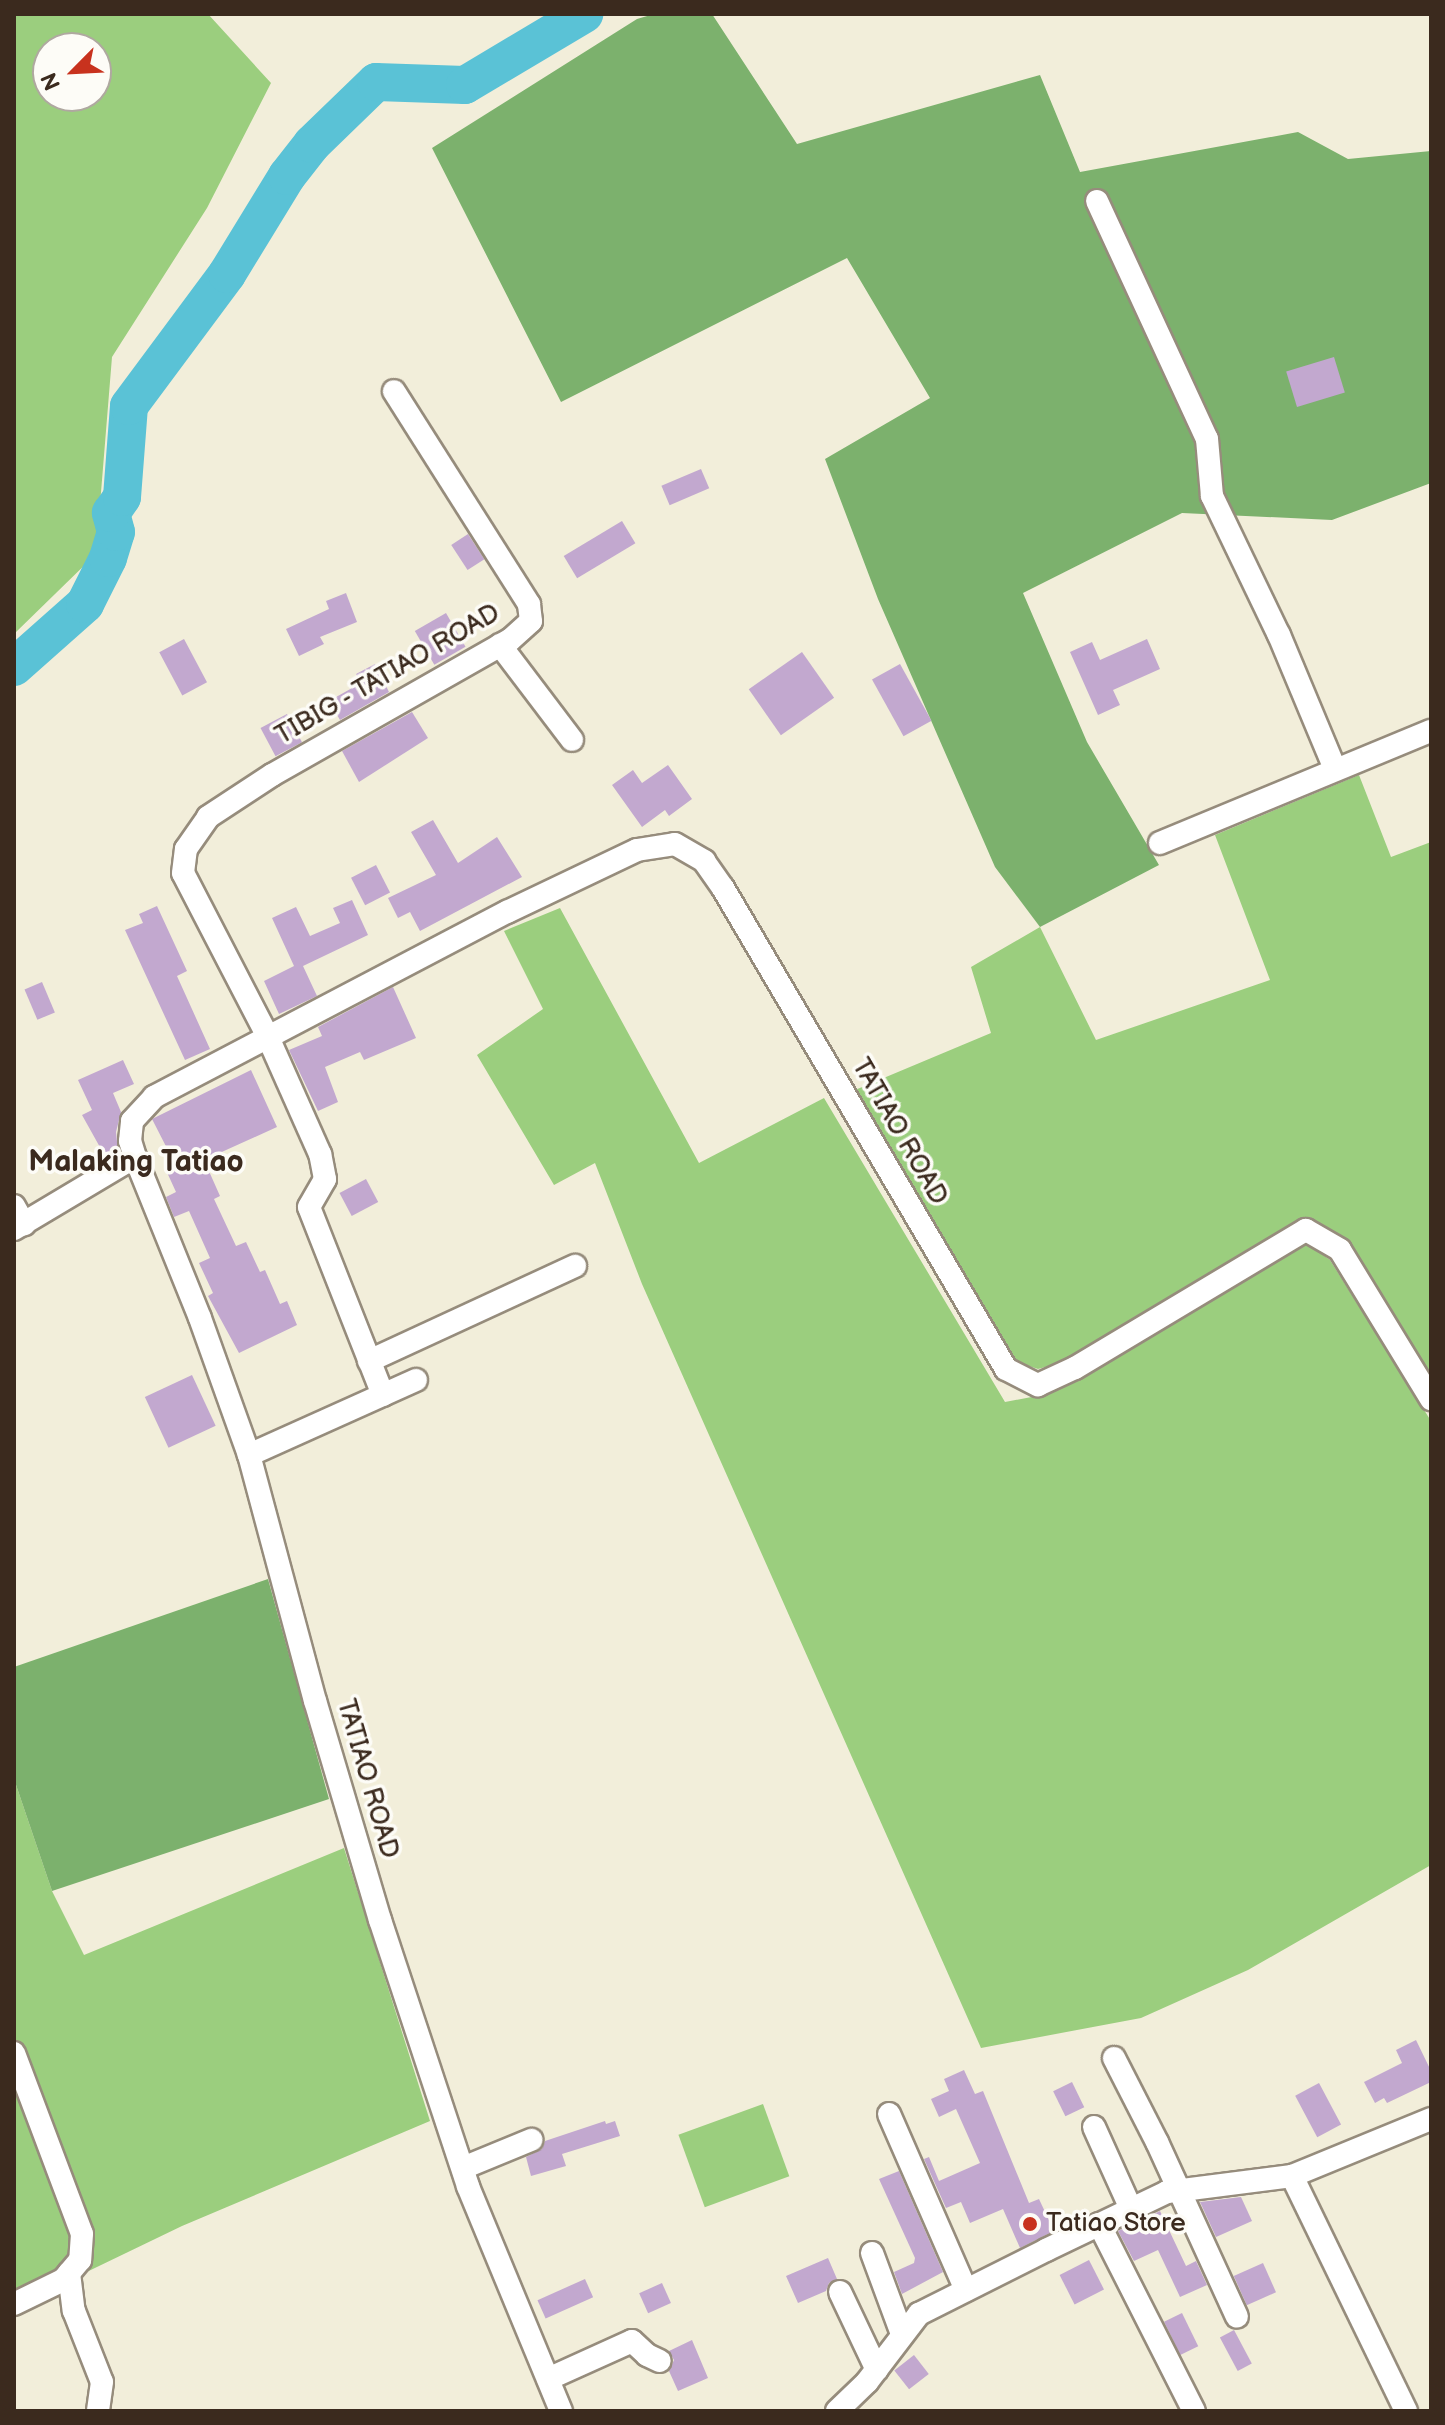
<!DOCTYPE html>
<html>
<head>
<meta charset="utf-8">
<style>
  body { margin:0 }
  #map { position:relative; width:1445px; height:2425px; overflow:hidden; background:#f2eeda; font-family:"Balsamiq Sans",sans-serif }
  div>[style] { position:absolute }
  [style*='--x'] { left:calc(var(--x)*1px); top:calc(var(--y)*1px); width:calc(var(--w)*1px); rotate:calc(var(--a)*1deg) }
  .green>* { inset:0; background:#9bce7e; transform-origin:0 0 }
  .forest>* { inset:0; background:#7cb16d }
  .river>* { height:38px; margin:-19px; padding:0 19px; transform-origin:19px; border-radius:19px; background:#5ac2d6 }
  .building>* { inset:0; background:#c2a8cf; transform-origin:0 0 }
  .roads { filter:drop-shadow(2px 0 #968c7c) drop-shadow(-2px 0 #968c7c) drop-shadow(0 2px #968c7c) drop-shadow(0 -2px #968c7c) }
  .minor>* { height:22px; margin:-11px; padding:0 11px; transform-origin:11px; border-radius:11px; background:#fff }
  .dots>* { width:22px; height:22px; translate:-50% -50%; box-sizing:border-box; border:4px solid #fdfcf7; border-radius:50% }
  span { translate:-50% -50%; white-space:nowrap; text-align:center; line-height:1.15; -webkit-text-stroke:7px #fdfcf7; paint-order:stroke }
  .street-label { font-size:26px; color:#3b2a1e }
  .poi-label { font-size:26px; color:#3b2a1e }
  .left { translate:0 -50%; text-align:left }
  .quarter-label { font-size:30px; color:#3b2a1e; font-weight:700 }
  .frame { position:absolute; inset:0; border:16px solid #3b2a1e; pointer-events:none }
  .north { position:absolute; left:32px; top:32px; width:80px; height:80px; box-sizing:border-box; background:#fdfcf7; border:2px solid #afa8a0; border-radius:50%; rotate:246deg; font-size:22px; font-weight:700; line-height:32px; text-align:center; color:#3b2a1e }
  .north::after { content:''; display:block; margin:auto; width:28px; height:36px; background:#c8321e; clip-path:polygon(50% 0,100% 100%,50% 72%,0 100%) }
</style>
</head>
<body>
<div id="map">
  <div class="green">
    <i style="clip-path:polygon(evenodd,14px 14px,208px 14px,271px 83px,207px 208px,112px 357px,96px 554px,14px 634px,14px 14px,96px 48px,96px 96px,48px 96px,48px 48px,96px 48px)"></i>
    <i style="clip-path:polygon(1359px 775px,1391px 857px,1431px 842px,1431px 1376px,1350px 1243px,1310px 1217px,1067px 1361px,1038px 1369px,1014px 1361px,855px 1090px,991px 1033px,971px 967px,1040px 927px,1096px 1040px,1270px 980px,1215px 835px)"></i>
    <i style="clip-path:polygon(560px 908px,699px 1163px,824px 1098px,1005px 1402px,1042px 1395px,1307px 1243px,1330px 1260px,1431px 1421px,1431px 1865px,1248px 1970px,1141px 2018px,981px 2048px,642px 1284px,595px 1163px,554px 1185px,477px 1055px,543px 1009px,504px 931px)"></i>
    <i style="clip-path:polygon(14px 1779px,52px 1891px,84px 1955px,344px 1848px,430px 2121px,182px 2226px,14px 2307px)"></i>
    <i style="left:763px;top:2104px;width:77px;height:90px;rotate:70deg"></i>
  </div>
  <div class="forest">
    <i style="clip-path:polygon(654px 14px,712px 14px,797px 144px,1040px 75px,1080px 172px,1298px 132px,1348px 159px,1431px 151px,1431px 483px,1332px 520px,1182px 513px,1023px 593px,1087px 742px,1159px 865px,1040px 927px,995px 867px,878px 599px,825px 459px,930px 398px,847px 258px,561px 402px,432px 148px,637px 19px)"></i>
    <i style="clip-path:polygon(268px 1579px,329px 1799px,52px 1891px,14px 1779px,14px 1667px)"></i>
  </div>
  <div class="river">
    <i style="--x:14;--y:667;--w:95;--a:-41.6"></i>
    <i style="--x:85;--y:604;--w:51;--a:-63.4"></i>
    <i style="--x:108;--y:558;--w:27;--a:-73"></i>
    <i style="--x:116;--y:532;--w:20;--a:-105"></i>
    <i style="--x:111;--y:513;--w:19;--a:-55"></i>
    <i style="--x:122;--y:497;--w:91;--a:-85.6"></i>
    <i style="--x:129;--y:406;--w:164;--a:-53.4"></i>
    <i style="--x:227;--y:274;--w:115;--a:-58.5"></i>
    <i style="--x:287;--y:176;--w:41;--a:-52"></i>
    <i style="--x:312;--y:144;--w:89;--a:-44.1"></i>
    <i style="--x:376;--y:82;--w:89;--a:1.9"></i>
    <i style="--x:465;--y:85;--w:139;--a:-30.8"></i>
  </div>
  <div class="building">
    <i style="left:1334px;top:357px;width:37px;height:50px;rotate:73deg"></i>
    <i style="left:701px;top:469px;width:21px;height:43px;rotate:67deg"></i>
    <i style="left:622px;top:521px;width:26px;height:68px;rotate:59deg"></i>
    <i style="left:468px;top:534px;width:30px;height:20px;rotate:57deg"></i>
    <i style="clip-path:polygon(346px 593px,357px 622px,320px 637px,324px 644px,299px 656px,286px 629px,329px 609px,326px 601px)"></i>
    <i style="left:446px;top:613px;width:39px;height:36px;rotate:60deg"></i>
    <i style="left:184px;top:639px;width:49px;height:28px;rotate:62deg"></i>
    <i style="clip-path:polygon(1147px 639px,1160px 669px,1113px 690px,1120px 705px,1098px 715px,1070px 652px,1092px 642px,1100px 660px)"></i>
    <i style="left:802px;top:652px;width:56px;height:65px;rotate:55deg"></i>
    <i style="clip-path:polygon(375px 664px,389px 692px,340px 720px,329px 701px,361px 683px,356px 674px)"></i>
    <i style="left:900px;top:664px;width:65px;height:32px;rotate:61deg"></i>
    <i style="clip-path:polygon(412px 712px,428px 738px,359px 782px,342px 751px)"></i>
    <i style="left:287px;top:714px;width:32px;height:30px;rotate:62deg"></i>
    <i style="clip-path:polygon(668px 765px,692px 799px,669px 816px,665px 810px,642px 827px,612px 785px,633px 770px,642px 783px)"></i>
    <i style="clip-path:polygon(433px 820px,458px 863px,497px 837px,522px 877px,420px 931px,410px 912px,398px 918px,388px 898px,436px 875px,411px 832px)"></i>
    <i style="left:376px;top:865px;width:31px;height:28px;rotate:63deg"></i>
    <i style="clip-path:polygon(352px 900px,368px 935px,303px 966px,317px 996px,279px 1014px,264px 981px,294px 966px,272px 918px,296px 907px,310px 936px,340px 923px,333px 908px)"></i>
    <i style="clip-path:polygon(157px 906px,187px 971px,177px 976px,210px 1049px,185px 1060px,125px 930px,143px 923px,139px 914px)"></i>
    <i style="left:42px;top:982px;width:33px;height:19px;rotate:67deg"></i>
    <i style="clip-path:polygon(393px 987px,416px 1038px,364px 1060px,360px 1052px,325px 1067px,338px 1102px,318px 1111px,289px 1050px,322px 1036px,318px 1027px)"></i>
    <i style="clip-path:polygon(123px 1060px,134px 1084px,113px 1093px,121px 1112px,116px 1132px,118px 1151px,106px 1158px,82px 1115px,92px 1110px,78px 1080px)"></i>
    <i style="clip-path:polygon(251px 1070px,277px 1127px,204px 1160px,220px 1196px,214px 1199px,236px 1246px,246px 1242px,260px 1272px,265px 1270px,280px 1304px,287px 1301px,297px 1325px,239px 1353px,208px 1296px,213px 1293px,199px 1263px,210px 1258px,189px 1211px,174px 1217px,166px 1197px,176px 1192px,165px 1168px,175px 1164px,152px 1119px)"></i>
    <i style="left:366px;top:1179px;width:26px;height:30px;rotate:62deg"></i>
    <i style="left:192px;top:1375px;width:56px;height:52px;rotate:65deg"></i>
    <i style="clip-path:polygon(1416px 2040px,1431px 2071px,1431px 2082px,1387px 2103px,1384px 2098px,1375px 2103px,1364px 2082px,1402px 2063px,1396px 2050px)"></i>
    <i style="clip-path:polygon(964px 2070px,975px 2094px,983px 2091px,1029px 2203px,1039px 2199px,1054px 2231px,1020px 2248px,1003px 2209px,970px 2223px,961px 2202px,946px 2208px,924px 2159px,929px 2157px,939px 2181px,980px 2163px,956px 2109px,939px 2117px,931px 2099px,949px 2091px,944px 2079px)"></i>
    <i style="left:1072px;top:2082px;width:28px;height:21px;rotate:64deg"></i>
    <i style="left:1319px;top:2083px;width:47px;height:27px;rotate:62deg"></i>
    <i style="clip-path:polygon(605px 2121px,606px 2124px,615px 2121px,620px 2136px,562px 2154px,566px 2166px,531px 2176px,526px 2157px,542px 2149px,545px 2141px)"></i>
    <i style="clip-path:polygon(899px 2171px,943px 2272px,902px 2294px,894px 2272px,914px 2263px,915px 2258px,879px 2179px)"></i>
    <i style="clip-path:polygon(1241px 2197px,1252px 2221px,1216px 2237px,1200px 2202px)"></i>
    <i style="clip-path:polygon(1160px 2211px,1186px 2266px,1196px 2261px,1207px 2285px,1180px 2297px,1158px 2250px,1134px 2261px,1118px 2231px)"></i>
    <i style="clip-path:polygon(828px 2258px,837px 2279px,829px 2283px,826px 2291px,798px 2303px,786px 2276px)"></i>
    <i style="left:1089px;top:2260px;width:33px;height:33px;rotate:63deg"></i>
    <i style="left:1263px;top:2263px;width:32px;height:32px;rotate:66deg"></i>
    <i style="left:585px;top:2279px;width:20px;height:52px;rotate:66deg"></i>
    <i style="left:662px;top:2283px;width:22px;height:25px;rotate:66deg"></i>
    <i style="left:1182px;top:2313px;width:37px;height:20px;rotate:64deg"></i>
    <i style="left:1234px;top:2330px;width:38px;height:16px;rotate:62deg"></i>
    <i style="clip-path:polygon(692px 2340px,708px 2378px,678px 2391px,669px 2371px,674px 2360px,669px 2351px)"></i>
    <i style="left:914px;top:2355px;width:24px;height:25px;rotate:52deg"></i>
  </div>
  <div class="roads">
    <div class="minor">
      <i style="--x:1097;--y:201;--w:262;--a:65.2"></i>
      <i style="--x:1207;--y:439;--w:57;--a:85"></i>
      <i style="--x:1212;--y:496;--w:154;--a:64.3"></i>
      <i style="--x:1279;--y:635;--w:145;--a:67.3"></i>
      <i style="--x:500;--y:645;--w:119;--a:52.8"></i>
      <i style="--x:1160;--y:843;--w:293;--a:-22.5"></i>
      <i style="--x:14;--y:1206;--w:21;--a:61"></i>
      <i style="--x:14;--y:1229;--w:141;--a:-30.8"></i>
      <i style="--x:369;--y:1361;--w:227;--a:-24.8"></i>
      <i style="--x:383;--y:1395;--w:202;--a:-111.5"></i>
      <i style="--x:309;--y:1207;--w:32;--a:-60"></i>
      <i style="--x:325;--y:1179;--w:25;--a:-101"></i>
      <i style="--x:320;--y:1154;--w:130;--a:-114"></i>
      <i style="--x:267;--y:1035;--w:182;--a:-117.4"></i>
      <i style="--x:183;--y:873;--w:24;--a:-83"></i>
      <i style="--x:186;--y:849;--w:39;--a:-55"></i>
      <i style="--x:208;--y:817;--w:77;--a:-33.3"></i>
      <i style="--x:272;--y:775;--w:274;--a:-29.6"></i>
      <i style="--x:510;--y:640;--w:28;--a:-42"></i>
      <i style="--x:531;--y:621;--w:17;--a:-97"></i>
      <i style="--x:529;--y:604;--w:252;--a:-122.4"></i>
      <i style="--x:249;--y:1455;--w:183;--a:-24.2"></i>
      <i style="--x:14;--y:2053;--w:193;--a:69.4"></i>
      <i style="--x:82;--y:2234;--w:26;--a:94"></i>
      <i style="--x:80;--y:2260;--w:26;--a:130"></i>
      <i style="--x:63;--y:2280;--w:55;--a:153.9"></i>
      <i style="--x:1114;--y:2058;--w:94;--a:62.9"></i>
      <i style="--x:1157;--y:2142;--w:192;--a:65.4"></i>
      <i style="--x:889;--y:2114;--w:192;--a:66.4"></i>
      <i style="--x:1094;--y:2127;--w:90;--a:65.7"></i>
      <i style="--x:463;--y:2168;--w:74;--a:-22.4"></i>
      <i style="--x:1292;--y:2176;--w:261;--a:64.1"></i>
      <i style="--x:1099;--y:2224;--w:210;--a:63.1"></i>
      <i style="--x:872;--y:2253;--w:86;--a:69.7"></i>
      <i style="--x:69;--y:2273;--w:38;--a:83"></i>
      <i style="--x:74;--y:2311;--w:76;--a:68.5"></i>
      <i style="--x:102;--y:2382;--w:29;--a:98"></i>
      <i style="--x:840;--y:2292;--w:86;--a:64.6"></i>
      <i style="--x:548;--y:2379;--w:92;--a:-24.3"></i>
      <i style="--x:632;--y:2341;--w:21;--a:43"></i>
      <i style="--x:647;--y:2355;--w:14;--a:25"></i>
      <i style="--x:561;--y:2411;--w:243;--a:-112.5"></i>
      <i style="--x:468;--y:2186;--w:280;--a:-108.3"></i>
      <i style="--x:380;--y:1920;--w:228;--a:-106.5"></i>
      <i style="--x:315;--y:1701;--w:255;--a:-105"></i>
      <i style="--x:249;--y:1455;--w:145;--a:-109.7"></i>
      <i style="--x:200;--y:1318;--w:174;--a:-112"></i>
      <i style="--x:135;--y:1157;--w:17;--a:-107"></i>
      <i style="--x:130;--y:1141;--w:20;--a:-84"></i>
      <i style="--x:132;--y:1121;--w:33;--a:-47"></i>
      <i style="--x:154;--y:1097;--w:399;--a:-27.7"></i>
      <i style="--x:507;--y:912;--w:144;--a:-25.5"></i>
      <i style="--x:637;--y:850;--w:38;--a:-9"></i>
      <i style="--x:675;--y:844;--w:34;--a:30"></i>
      <i style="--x:704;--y:861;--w:33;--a:55"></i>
      <i style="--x:723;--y:888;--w:558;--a:59.53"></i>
      <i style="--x:1006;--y:1369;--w:36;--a:27"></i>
      <i style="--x:1038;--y:1385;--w:41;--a:-24.7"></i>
      <i style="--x:1075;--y:1368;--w:269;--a:-30.9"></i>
      <i style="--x:1306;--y:1230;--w:39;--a:30"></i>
      <i style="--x:1340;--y:1250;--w:175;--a:58.6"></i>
      <i style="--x:837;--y:2411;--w:42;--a:-44"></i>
      <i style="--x:867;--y:2382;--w:86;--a:-52.6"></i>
      <i style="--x:919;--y:2314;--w:142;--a:-26.7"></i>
      <i style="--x:1046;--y:2250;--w:134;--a:-25.6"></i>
      <i style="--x:1167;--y:2192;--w:126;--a:-7.3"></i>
      <i style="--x:1292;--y:2176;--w:150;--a:-22.3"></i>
    </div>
  </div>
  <div class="dots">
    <i style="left:1030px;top:2224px;background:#c8321e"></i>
  </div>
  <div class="street-label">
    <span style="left:388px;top:675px;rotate:-30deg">TIBIG - TATIAO ROAD</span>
    <span style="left:899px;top:1132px;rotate:60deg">TATIAO ROAD</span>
    <span style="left:367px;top:1779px;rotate:74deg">TATIAO ROAD</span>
  </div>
  <div class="poi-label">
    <span class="left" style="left:1046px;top:2224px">Tatiao Store</span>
  </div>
  <div class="quarter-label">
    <span style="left:136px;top:1162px">Malaking Tatiao</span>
  </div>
  <div class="frame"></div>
  <div class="north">N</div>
</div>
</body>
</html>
